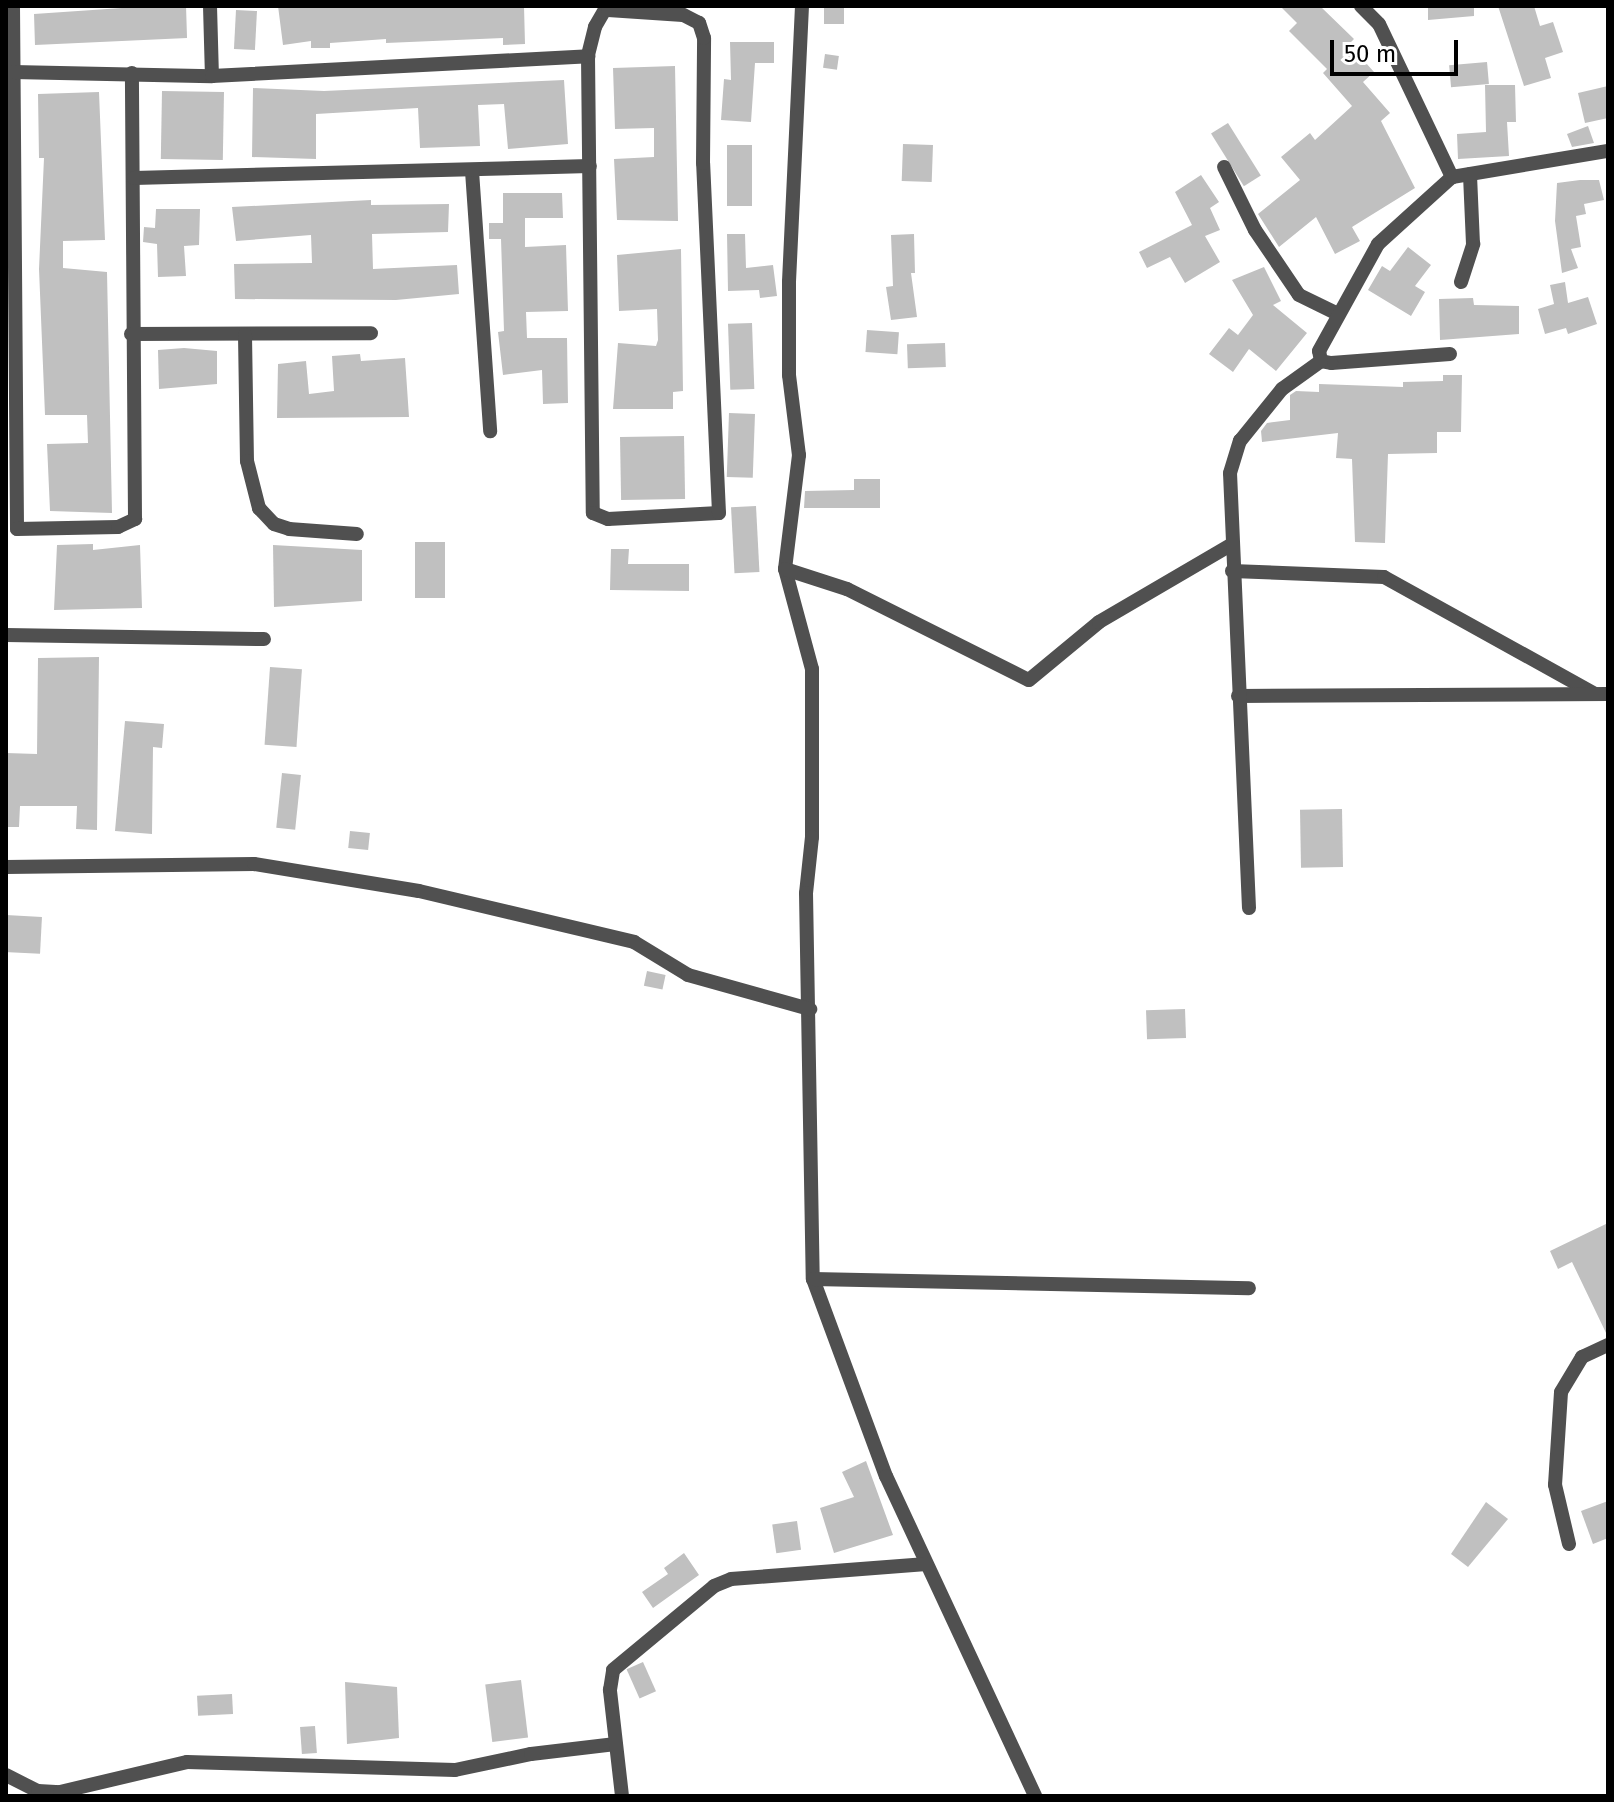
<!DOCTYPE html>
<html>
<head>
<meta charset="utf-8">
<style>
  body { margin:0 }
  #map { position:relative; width:1614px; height:1802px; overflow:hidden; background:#fff; font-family:"Fira Sans",sans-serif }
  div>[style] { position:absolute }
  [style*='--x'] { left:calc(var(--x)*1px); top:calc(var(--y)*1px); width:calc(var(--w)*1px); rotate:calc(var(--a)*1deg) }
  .building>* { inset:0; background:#c0c0c0; transform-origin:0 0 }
  .street>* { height:14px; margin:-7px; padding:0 7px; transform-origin:7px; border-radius:7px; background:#505050 }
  span { translate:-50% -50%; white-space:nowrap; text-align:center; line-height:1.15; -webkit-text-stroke:7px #fff; paint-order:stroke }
  .frame { position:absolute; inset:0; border:8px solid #000; pointer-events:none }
  .scale { position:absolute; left:1330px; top:40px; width:128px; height:36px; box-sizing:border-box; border:4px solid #000; border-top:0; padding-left:10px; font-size:24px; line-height:28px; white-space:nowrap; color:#000; -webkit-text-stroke:6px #fff; paint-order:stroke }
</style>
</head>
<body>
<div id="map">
  <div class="building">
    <i style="clip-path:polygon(151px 6px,186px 6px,187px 38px,35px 45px,34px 14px)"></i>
    <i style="clip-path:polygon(278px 6px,524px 6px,525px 44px,503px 45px,503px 38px,386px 43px,386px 39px,330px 43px,330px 48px,311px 48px,311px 41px,283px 45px)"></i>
    <i style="left:824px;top:6px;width:20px;height:18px"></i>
    <i style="clip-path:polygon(1280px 6px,1320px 6px,1354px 39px,1349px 44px,1374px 72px,1363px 82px,1390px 113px,1381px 121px,1415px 188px,1352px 227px,1360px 241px,1335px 254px,1316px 217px,1279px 247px,1258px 214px,1300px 180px,1281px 157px,1310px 133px,1315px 140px,1352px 106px,1323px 73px,1327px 69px,1289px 31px,1297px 23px)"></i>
    <i style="clip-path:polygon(1428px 6px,1474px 6px,1474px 16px,1428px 20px)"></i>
    <i style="clip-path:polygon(1498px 6px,1534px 6px,1540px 26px,1553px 22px,1563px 52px,1545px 58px,1551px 78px,1524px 86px)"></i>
    <i style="left:236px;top:10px;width:21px;height:39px;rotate:3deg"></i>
    <i style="clip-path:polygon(730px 42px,774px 42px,774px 63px,755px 63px,751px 122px,721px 120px,724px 79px,731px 80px)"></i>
    <i style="left:825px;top:54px;width:14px;height:14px;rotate:8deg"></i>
    <i style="left:1487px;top:62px;width:22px;height:38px;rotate:85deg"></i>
    <i style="clip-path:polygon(675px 66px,678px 221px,617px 220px,614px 159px,654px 157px,654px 128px,615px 129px,613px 68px)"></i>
    <i style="clip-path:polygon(564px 80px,568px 144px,508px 149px,504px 104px,478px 105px,480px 146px,420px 148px,418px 108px,316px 114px,316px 159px,252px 157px,253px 88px,324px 91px)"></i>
    <i style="clip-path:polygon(1485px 85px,1515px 85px,1516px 122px,1507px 122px,1509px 156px,1458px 159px,1457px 134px,1486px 132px)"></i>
    <i style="clip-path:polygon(1608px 86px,1608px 118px,1585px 123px,1578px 93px)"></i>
    <i style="left:162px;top:91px;width:62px;height:68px;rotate:1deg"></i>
    <i style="clip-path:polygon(99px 92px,105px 240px,63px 241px,63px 268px,107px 272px,112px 513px,50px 511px,47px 444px,88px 443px,87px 415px,45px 415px,39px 269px,44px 158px,39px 158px,38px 94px)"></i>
    <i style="left:1228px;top:123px;width:62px;height:20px;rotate:58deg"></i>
    <i style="clip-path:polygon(1588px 126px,1594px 143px,1572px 147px,1567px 134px)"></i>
    <i style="left:903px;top:144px;width:30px;height:37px;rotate:2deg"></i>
    <i style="left:727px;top:145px;width:25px;height:61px"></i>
    <i style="clip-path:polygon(1201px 175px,1219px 202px,1210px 208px,1220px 230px,1205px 236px,1220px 262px,1185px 283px,1170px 257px,1147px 268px,1139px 252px,1192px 225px,1175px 192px)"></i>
    <i style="clip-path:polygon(1580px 180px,1599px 180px,1604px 200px,1584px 204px,1586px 214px,1576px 216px,1581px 247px,1571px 249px,1578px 268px,1562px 273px,1555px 221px,1557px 183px)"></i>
    <i style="clip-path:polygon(503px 193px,562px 193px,563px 218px,525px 218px,525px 247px,566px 245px,568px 311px,526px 312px,527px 338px,567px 338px,568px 403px,543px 404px,542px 370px,503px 375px,498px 332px,504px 331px,501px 239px,489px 239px,489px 223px,503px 223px)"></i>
    <i style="clip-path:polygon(371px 200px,371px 205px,449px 204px,448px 232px,372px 234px,373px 269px,457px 265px,459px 294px,396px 300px,235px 299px,234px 264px,312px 263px,311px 235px,236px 241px,232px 207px)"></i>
    <i style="clip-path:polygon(156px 209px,200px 209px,199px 245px,184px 246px,186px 276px,158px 277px,157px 244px,143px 242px,144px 227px,155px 228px)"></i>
    <i style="clip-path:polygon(727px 234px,745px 234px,746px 268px,773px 265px,777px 296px,760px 298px,759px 290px,728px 291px)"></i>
    <i style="clip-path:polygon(914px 234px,915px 273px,911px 273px,917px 317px,891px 320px,886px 287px,893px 286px,891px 235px)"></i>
    <i style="clip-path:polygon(1408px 247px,1431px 265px,1415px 286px,1425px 292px,1411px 316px,1368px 290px,1382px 266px,1390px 271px)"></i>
    <i style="clip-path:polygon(681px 249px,683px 391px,673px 392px,673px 409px,613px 409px,618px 343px,656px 346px,658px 340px,657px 309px,619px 311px,617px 255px)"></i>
    <i style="clip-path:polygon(1264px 267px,1281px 301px,1273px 305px,1307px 333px,1276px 371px,1249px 349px,1233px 372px,1209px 354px,1229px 328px,1238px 335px,1253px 315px,1232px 280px)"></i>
    <i style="clip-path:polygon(1565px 282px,1568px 303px,1588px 297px,1597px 324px,1568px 334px,1566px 328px,1545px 334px,1538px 309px,1554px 304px,1550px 285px)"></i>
    <i style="clip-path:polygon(1473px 298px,1474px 305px,1519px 306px,1519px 334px,1440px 340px,1439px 299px)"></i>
    <i style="left:752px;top:323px;width:66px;height:24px;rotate:88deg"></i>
    <i style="left:867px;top:330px;width:32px;height:22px;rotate:4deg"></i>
    <i style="left:945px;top:343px;width:24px;height:38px;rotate:88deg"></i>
    <i style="clip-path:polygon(184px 348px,217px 351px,217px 384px,159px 389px,158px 350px)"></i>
    <i style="clip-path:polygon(360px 354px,361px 361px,405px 358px,409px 417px,277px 418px,278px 364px,306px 361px,309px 394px,334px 391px,332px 356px)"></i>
    <i style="clip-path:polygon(1443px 375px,1462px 375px,1461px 432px,1437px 432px,1437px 453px,1388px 454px,1385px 543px,1355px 542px,1352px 459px,1336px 458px,1338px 433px,1262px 442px,1261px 431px,1267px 423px,1290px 420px,1290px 395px,1296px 391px,1319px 392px,1319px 384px,1403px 387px,1403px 382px,1443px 381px)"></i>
    <i style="left:729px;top:413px;width:26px;height:64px;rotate:2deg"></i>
    <i style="left:684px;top:436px;width:63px;height:64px;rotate:89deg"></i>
    <i style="clip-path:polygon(854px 479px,880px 479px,880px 508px,804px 508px,805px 491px,854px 490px)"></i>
    <i style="left:756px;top:506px;width:66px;height:25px;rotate:87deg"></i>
    <i style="left:415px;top:542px;width:30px;height:56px"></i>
    <i style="clip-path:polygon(93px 544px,93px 550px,140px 545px,142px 608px,54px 610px,57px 545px)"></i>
    <i style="clip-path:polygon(273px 545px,362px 550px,362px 601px,274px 607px)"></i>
    <i style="clip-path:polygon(611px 549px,629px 549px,628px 564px,689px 564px,689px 591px,610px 590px)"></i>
    <i style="clip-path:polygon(99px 657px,97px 830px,76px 829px,77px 806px,20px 806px,19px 827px,6px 827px,6px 753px,37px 754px,38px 658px)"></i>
    <i style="left:270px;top:667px;width:32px;height:78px;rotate:4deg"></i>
    <i style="clip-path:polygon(125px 721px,164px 724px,162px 748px,153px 747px,152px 834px,115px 831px)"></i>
    <i style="left:282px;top:773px;width:19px;height:55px;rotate:6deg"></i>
    <i style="left:1342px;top:809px;width:58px;height:42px;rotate:89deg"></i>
    <i style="left:350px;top:831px;width:20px;height:17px;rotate:6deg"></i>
    <i style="left:6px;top:915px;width:36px;height:37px;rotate:3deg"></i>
    <i style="left:647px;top:971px;width:19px;height:15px;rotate:12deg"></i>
    <i style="left:1185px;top:1009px;width:29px;height:39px;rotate:88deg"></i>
    <i style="clip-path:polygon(1608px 1223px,1608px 1335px,1607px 1335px,1572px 1262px,1558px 1269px,1550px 1251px)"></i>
    <i style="clip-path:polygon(866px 1461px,893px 1535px,834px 1553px,820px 1508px,854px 1497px,842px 1472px)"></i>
    <i style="clip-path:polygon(1608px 1501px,1608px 1538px,1593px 1544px,1581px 1511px)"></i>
    <i style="clip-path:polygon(1486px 1502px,1508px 1519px,1468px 1567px,1451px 1554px)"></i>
    <i style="left:797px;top:1521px;width:29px;height:25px;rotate:82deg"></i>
    <i style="clip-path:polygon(684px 1553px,699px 1575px,653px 1608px,642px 1592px,668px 1574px,664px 1568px)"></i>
    <i style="left:643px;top:1662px;width:32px;height:18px;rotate:66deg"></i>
    <i style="left:521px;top:1680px;width:58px;height:36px;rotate:83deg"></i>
    <i style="clip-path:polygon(345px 1682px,397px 1687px,399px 1738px,347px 1744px)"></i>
    <i style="left:232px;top:1694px;width:20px;height:35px;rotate:87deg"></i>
    <i style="left:315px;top:1726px;width:27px;height:15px;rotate:86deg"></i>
  </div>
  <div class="street">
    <i style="--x:13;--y:6;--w:523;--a:89.56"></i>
    <i style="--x:17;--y:529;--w:101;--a:-1.1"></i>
    <i style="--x:118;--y:527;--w:19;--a:-25"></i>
    <i style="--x:135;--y:519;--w:446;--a:-90.4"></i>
    <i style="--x:210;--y:6;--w:70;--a:88.4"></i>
    <i style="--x:607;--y:6;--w:24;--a:120"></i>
    <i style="--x:595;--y:27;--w:30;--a:104"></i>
    <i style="--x:588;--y:56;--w:457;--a:89.4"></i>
    <i style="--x:593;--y:513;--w:16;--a:22"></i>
    <i style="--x:608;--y:519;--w:111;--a:-3.1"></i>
    <i style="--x:719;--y:513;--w:350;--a:-92.6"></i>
    <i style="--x:703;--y:163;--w:125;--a:-89.5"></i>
    <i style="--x:704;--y:38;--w:16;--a:-108"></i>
    <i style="--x:699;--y:23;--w:18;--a:-153"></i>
    <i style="--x:683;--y:15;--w:75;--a:-176.2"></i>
    <i style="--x:802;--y:6;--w:276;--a:92.7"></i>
    <i style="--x:789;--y:282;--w:93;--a:90"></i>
    <i style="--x:789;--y:375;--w:81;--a:82.9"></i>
    <i style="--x:799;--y:455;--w:115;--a:97"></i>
    <i style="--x:785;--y:569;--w:104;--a:74.9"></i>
    <i style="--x:812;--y:669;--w:168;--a:90"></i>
    <i style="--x:812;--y:837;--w:56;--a:96.1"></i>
    <i style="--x:806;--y:893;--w:386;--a:89"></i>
    <i style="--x:813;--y:1279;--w:210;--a:69.7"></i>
    <i style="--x:886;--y:1476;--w:353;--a:65"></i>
    <i style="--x:1361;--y:6;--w:25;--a:45"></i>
    <i style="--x:1379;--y:24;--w:170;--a:64.5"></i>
    <i style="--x:13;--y:72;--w:199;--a:1.2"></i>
    <i style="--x:212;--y:76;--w:377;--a:-3"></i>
    <i style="--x:1224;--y:167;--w:70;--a:63.8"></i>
    <i style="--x:1255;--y:230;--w:78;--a:55.9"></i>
    <i style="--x:1299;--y:295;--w:43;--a:26"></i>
    <i style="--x:472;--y:171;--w:261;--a:86"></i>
    <i style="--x:134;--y:178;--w:456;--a:-1.5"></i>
    <i style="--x:1461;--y:282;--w:40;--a:-72"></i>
    <i style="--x:1473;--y:244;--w:70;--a:-92.5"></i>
    <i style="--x:131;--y:334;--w:240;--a:-0.2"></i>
    <i style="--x:245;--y:335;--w:126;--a:89.1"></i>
    <i style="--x:247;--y:461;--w:49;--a:75.7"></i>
    <i style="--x:259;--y:508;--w:22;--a:47"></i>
    <i style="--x:274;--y:524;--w:16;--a:18"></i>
    <i style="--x:289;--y:529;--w:68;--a:4.2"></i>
    <i style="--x:1450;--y:354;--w:119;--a:175.7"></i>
    <i style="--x:1331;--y:363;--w:10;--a:-169"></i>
    <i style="--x:1321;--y:361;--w:10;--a:-101"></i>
    <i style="--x:1319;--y:351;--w:122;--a:-61.1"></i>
    <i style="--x:1378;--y:244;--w:100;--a:-42.2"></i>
    <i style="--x:1452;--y:177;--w:158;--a:-9.5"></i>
    <i style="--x:785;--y:569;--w:65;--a:17.9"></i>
    <i style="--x:847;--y:589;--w:203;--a:26.6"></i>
    <i style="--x:1029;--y:680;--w:91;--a:-39.6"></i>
    <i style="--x:1099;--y:622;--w:153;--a:-30.3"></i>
    <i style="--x:1232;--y:571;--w:152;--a:2.3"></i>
    <i style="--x:1384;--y:577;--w:241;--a:29"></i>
    <i style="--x:6;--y:635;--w:258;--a:0.9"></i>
    <i style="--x:1238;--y:696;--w:370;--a:-0.3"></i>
    <i style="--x:6;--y:867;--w:248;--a:-0.7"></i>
    <i style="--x:254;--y:864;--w:167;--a:9.3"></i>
    <i style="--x:419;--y:891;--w:221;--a:13.3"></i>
    <i style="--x:634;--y:942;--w:63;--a:31.4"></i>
    <i style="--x:688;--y:975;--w:127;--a:15.6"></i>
    <i style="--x:1249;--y:908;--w:435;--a:-92.5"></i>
    <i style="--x:1230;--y:473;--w:34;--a:-73"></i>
    <i style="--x:1240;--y:441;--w:67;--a:-51.1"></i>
    <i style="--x:1282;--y:389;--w:48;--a:-35.7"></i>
    <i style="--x:813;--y:1279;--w:436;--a:1.2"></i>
    <i style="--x:1569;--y:1544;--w:61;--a:-103.3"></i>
    <i style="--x:1555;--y:1485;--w:93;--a:-86.3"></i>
    <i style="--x:1561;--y:1392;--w:41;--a:-59"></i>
    <i style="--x:1582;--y:1357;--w:29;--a:-25"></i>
    <i style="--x:6;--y:1775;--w:36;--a:27"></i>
    <i style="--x:38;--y:1791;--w:22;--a:3"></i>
    <i style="--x:60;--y:1792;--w:130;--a:-13.3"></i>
    <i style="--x:187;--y:1762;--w:268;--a:1.7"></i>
    <i style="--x:455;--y:1770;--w:78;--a:-11.9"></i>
    <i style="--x:531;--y:1754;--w:85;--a:-6.8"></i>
    <i style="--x:622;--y:1796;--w:107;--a:-96.5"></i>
    <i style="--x:610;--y:1690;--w:20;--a:-81"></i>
    <i style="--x:613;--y:1670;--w:131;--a:-39.7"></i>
    <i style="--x:714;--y:1586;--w:18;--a:-22"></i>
    <i style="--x:731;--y:1579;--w:196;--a:-4.4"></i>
  </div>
  <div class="frame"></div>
  <div class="scale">50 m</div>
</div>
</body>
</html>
